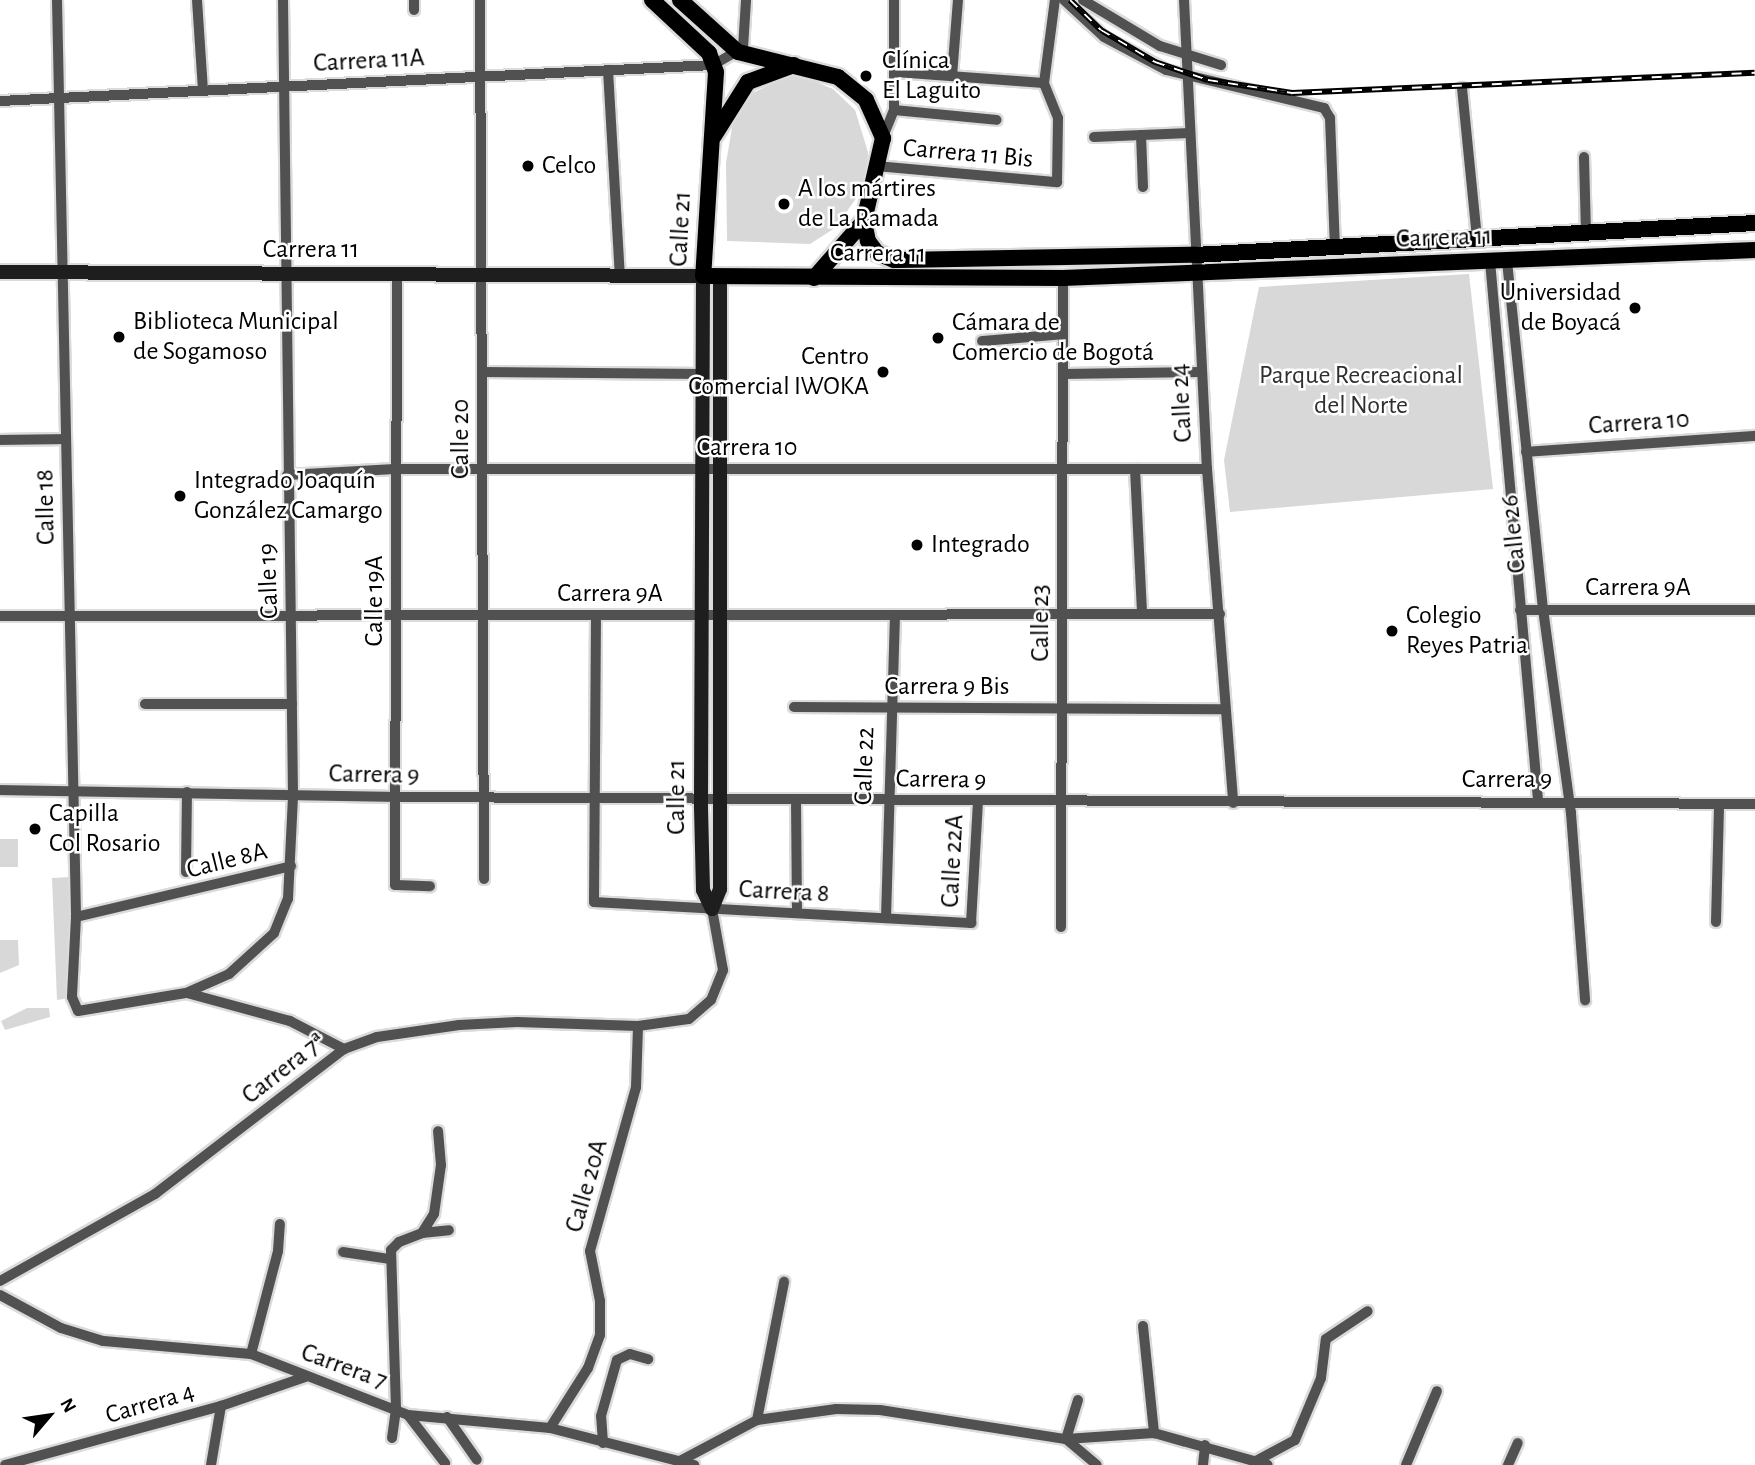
<!DOCTYPE html>
<html>
<head>
<meta charset="utf-8">
<style>
  body { margin:0 }
  #map { position:relative; width:1755px; height:1465px; overflow:hidden; background:#fff; font-family:"Alegreya Sans",sans-serif }
  div>[style] { position:absolute }
  [style*='--x'] { left:calc(var(--x)*1px); top:calc(var(--y)*1px); width:calc(var(--w)*1px); rotate:calc(var(--a)*1deg) }
  .green>* { inset:0; background:#d8d8d8; transform-origin:0 0 }
  .roads { filter:drop-shadow(2px 0 #dbdbdb) drop-shadow(-2px 0 #dbdbdb) drop-shadow(0 2px #dbdbdb) drop-shadow(0 -2px #dbdbdb) }
  .street>* { height:10px; margin:-5px; padding:0 5px; transform-origin:5px; border-radius:5px; background:#515151 }
  .secondary>* { height:14px; margin:-7px; padding:0 7px; transform-origin:7px; border-radius:7px; background:#1e1e1e }
  .primary>* { height:16px; margin:-8px; padding:0 8px; transform-origin:8px; border-radius:8px; background:#000 }
  .rail>* { height:6px; margin-top:-3px; transform-origin:0; background:repeating-linear-gradient(90deg,#fff 0 10px,#000 0 20px); box-sizing:border-box; border-block:2px solid #000 }
  .dots>* { width:19px; height:19px; translate:-50% -50%; box-sizing:border-box; border:4px solid #fff; border-radius:50% }
  span { translate:-50% -50%; white-space:nowrap; text-align:center; line-height:1.15; -webkit-text-stroke:5px #fff; paint-order:stroke }
  .street-label { font-size:26px; color:#000 }
  .poi-label { font-size:26px; color:#000 }
  .left { translate:0 -50%; text-align:left }
  .right { translate:-100% -50%; text-align:right }
  .park-label { font-size:26px; color:#2f2f2f }
  .north { position:absolute; left:14px; top:1381px; width:70px; height:70px; -webkit-text-stroke:5px #fff; paint-order:stroke; rotate:61deg; font-size:19px; font-weight:700; line-height:28px; text-align:center; color:#000 }
  .north::after { content:''; display:block; margin:auto; width:24px; height:32px; background:#000; clip-path:polygon(50% 0,100% 100%,50% 72%,0 100%) }
</style>
</head>
<body>
<div id="map">
  <div class="green">
    <i style="clip-path:polygon(787px 76px,802px 76px,833px 89px,855px 110px,868px 152px,867px 183px,835px 228px,810px 244px,727px 241px,726px 163px,733px 122px,743px 98px)"></i>
    <i style="clip-path:polygon(1469px 274px,1493px 489px,1230px 512px,1224px 460px,1259px 287px)"></i>
    <i style="left:0;top:839px;width:18px;height:28px"></i>
    <i style="clip-path:polygon(70px 877px,69px 998px,57px 1000px,52px 878px)"></i>
    <i style="clip-path:polygon(0 940px,18px 940px,19px 965px,0 973px)"></i>
    <i style="clip-path:polygon(27px 1008px,49px 1008px,50px 1017px,5px 1030px,1px 1021px)"></i>
  </div>
  <div class="roads">
    <div class="street">
      <i style="--x:57;--y:0;--w:917;--a:88.81"></i>
      <i style="--x:76;--y:917;--w:80;--a:92.9"></i>
      <i style="--x:72;--y:997;--w:15;--a:67"></i>
      <i style="--x:78;--y:1011;--w:109;--a:-9.5"></i>
      <i style="--x:186;--y:993;--w:47;--a:-23.8"></i>
      <i style="--x:229;--y:974;--w:61;--a:-42.3"></i>
      <i style="--x:274;--y:933;--w:37;--a:-68"></i>
      <i style="--x:288;--y:899;--w:104;--a:-87.2"></i>
      <i style="--x:293;--y:795;--w:795;--a:-90.72"></i>
      <i style="--x:197;--y:0;--w:91;--a:86.2"></i>
      <i style="--x:414;--y:0;--w:10;--a:90"></i>
      <i style="--x:480;--y:0;--w:879;--a:89.74"></i>
      <i style="--x:1064;--y:0;--w:54;--a:42.8"></i>
      <i style="--x:1104;--y:37;--w:70;--a:28"></i>
      <i style="--x:1166;--y:70;--w:163;--a:13.5"></i>
      <i style="--x:1324;--y:108;--w:12;--a:59"></i>
      <i style="--x:1330;--y:118;--w:129;--a:87.8"></i>
      <i style="--x:1083;--y:0;--w:90;--a:30.9"></i>
      <i style="--x:1160;--y:46;--w:64;--a:17.3"></i>
      <i style="--x:1184;--y:0;--w:470;--a:87.2"></i>
      <i style="--x:1207;--y:469;--w:335;--a:85.5"></i>
      <i style="--x:608;--y:70;--w:206;--a:86.7"></i>
      <i style="--x:896;--y:72;--w:148;--a:4.3"></i>
      <i style="--x:952;--y:76;--w:76;--a:-85.5"></i>
      <i style="--x:1462;--y:88;--w:152;--a:84.3"></i>
      <i style="--x:0;--y:101;--w:714;--a:-2.89"></i>
      <i style="--x:713;--y:65;--w:34;--a:-30"></i>
      <i style="--x:743;--y:48;--w:48;--a:-86.4"></i>
      <i style="--x:894;--y:110;--w:103;--a:5.5"></i>
      <i style="--x:1141;--y:135;--w:52;--a:87.8"></i>
      <i style="--x:883;--y:137;--w:29;--a:-68"></i>
      <i style="--x:894;--y:110;--w:110;--a:-90"></i>
      <i style="--x:1094;--y:137;--w:96;--a:-2.4"></i>
      <i style="--x:1584;--y:157;--w:76;--a:88.5"></i>
      <i style="--x:876;--y:166;--w:182;--a:5.1"></i>
      <i style="--x:1057;--y:182;--w:64;--a:-89.1"></i>
      <i style="--x:1058;--y:118;--w:38;--a:-112"></i>
      <i style="--x:1044;--y:83;--w:84;--a:-82.5"></i>
      <i style="--x:1490;--y:261;--w:541;--a:84.91"></i>
      <i style="--x:1507;--y:261;--w:350;--a:84.1"></i>
      <i style="--x:1543;--y:609;--w:206;--a:82.2"></i>
      <i style="--x:1571;--y:813;--w:188;--a:85.7"></i>
      <i style="--x:397;--y:275;--w:610;--a:90.19"></i>
      <i style="--x:395;--y:885;--w:35;--a:2"></i>
      <i style="--x:982;--y:341;--w:81;--a:-4.9"></i>
      <i style="--x:482;--y:372;--w:220;--a:0.5"></i>
      <i style="--x:1063;--y:374;--w:138;--a:-0.8"></i>
      <i style="--x:0;--y:440;--w:66;--a:-0.9"></i>
      <i style="--x:1526;--y:452;--w:230;--a:-4"></i>
      <i style="--x:1135;--y:469;--w:145;--a:87.2"></i>
      <i style="--x:287;--y:475;--w:108;--a:-3.2"></i>
      <i style="--x:395;--y:469;--w:812;--a:0"></i>
      <i style="--x:1520;--y:610;--w:235;--a:0"></i>
      <i style="--x:0;--y:616;--w:1220;--a:-0.09"></i>
      <i style="--x:596;--y:616;--w:286;--a:90.4"></i>
      <i style="--x:594;--y:902;--w:378;--a:3.2"></i>
      <i style="--x:971;--y:923;--w:122;--a:-86.7"></i>
      <i style="--x:145;--y:704;--w:147;--a:0"></i>
      <i style="--x:794;--y:707;--w:431;--a:0.3"></i>
      <i style="--x:0;--y:790;--w:394;--a:1"></i>
      <i style="--x:394;--y:797;--w:1361;--a:0.29"></i>
      <i style="--x:796;--y:799;--w:114;--a:89.5"></i>
      <i style="--x:186;--y:872;--w:80;--a:-89.3"></i>
      <i style="--x:76;--y:917;--w:221;--a:-13.3"></i>
      <i style="--x:886;--y:918;--w:303;--a:-88.3"></i>
      <i style="--x:1716;--y:922;--w:118;--a:-88.5"></i>
      <i style="--x:1061;--y:927;--w:649;--a:-89.82"></i>
      <i style="--x:187;--y:993;--w:107;--a:15.2"></i>
      <i style="--x:290;--y:1021;--w:61;--a:27.4"></i>
      <i style="--x:422;--y:1233;--w:22;--a:-58"></i>
      <i style="--x:434;--y:1214;--w:49;--a:-81.9"></i>
      <i style="--x:441;--y:1165;--w:34;--a:-95"></i>
      <i style="--x:343;--y:1252;--w:48;--a:8.5"></i>
      <i style="--x:0;--y:1281;--w:178;--a:-29.3"></i>
      <i style="--x:155;--y:1194;--w:238;--a:-37.5"></i>
      <i style="--x:344;--y:1049;--w:35;--a:-20"></i>
      <i style="--x:377;--y:1037;--w:83;--a:-8.3"></i>
      <i style="--x:459;--y:1025;--w:58;--a:-3"></i>
      <i style="--x:517;--y:1022;--w:121;--a:1.9"></i>
      <i style="--x:638;--y:1026;--w:51;--a:-7.8"></i>
      <i style="--x:689;--y:1019;--w:29;--a:-41"></i>
      <i style="--x:711;--y:1000;--w:32;--a:-68"></i>
      <i style="--x:723;--y:970;--w:62;--a:-100.2"></i>
      <i style="--x:0;--y:1295;--w:69;--a:28.4"></i>
      <i style="--x:61;--y:1328;--w:44;--a:17.2"></i>
      <i style="--x:103;--y:1341;--w:149;--a:5"></i>
      <i style="--x:251;--y:1354;--w:168;--a:21.2"></i>
      <i style="--x:408;--y:1415;--w:143;--a:5.2"></i>
      <i style="--x:550;--y:1428;--w:149;--a:14.4"></i>
      <i style="--x:1143;--y:1326;--w:108;--a:84.1"></i>
      <i style="--x:251;--y:1354;--w:106;--a:-75.3"></i>
      <i style="--x:278;--y:1251;--w:27;--a:-86"></i>
      <i style="--x:1078;--y:1400;--w:41;--a:107.1"></i>
      <i style="--x:1066;--y:1439;--w:40;--a:40"></i>
      <i style="--x:408;--y:1415;--w:61;--a:52.4"></i>
      <i style="--x:447;--y:1417;--w:52;--a:55.1"></i>
      <i style="--x:757;--y:1420;--w:141;--a:-78.9"></i>
      <i style="--x:550;--y:1428;--w:71;--a:-57.7"></i>
      <i style="--x:588;--y:1368;--w:35;--a:-70"></i>
      <i style="--x:600;--y:1335;--w:34;--a:-90"></i>
      <i style="--x:600;--y:1301;--w:51;--a:-101.3"></i>
      <i style="--x:590;--y:1251;--w:170;--a:-74.3"></i>
      <i style="--x:636;--y:1087;--w:61;--a:-88.1"></i>
      <i style="--x:392;--y:1438;--w:30;--a:-82"></i>
      <i style="--x:396;--y:1408;--w:158;--a:-91.8"></i>
      <i style="--x:391;--y:1250;--w:11;--a:-45"></i>
      <i style="--x:399;--y:1242;--w:25;--a:-21"></i>
      <i style="--x:422;--y:1233;--w:27;--a:-6"></i>
      <i style="--x:603;--y:1443;--w:27;--a:-94"></i>
      <i style="--x:601;--y:1416;--w:58;--a:-74.1"></i>
      <i style="--x:617;--y:1360;--w:14;--a:-25"></i>
      <i style="--x:630;--y:1354;--w:19;--a:16"></i>
      <i style="--x:680;--y:1461;--w:87;--a:-28"></i>
      <i style="--x:757;--y:1420;--w:80;--a:-7.9"></i>
      <i style="--x:836;--y:1409;--w:44;--a:1.3"></i>
      <i style="--x:880;--y:1410;--w:188;--a:8.9"></i>
      <i style="--x:1066;--y:1439;--w:88;--a:-3.9"></i>
      <i style="--x:1154;--y:1433;--w:118;--a:15.7"></i>
      <i style="--x:1256;--y:1461;--w:44;--a:-28.3"></i>
      <i style="--x:1295;--y:1440;--w:67;--a:-67.2"></i>
      <i style="--x:1321;--y:1378;--w:39;--a:-83"></i>
      <i style="--x:1326;--y:1339;--w:50;--a:-33.7"></i>
      <i style="--x:5;--y:1465;--w:224;--a:-15.3"></i>
      <i style="--x:221;--y:1406;--w:89;--a:-19"></i>
      <i style="--x:211;--y:1465;--w:60;--a:-80.4"></i>
      <i style="--x:1203;--y:1465;--w:20;--a:-84"></i>
      <i style="--x:1406;--y:1465;--w:80;--a:-67.3"></i>
      <i style="--x:1508;--y:1465;--w:24;--a:-66"></i>
    </div>
    <div class="secondary">
      <i style="--x:0;--y:272;--w:703;--a:0.33"></i>
      <i style="--x:703;--y:276;--w:532;--a:90.22"></i>
      <i style="--x:701;--y:808;--w:82;--a:88.6"></i>
      <i style="--x:703;--y:890;--w:21;--a:65"></i>
      <i style="--x:712;--y:909;--w:22;--a:-68"></i>
      <i style="--x:720;--y:889;--w:611;--a:-90"></i>
    </div>
    <div class="primary">
      <i style="--x:652;--y:0;--w:78;--a:42.9"></i>
      <i style="--x:709;--y:53;--w:20;--a:70"></i>
      <i style="--x:716;--y:72;--w:204;--a:93.6"></i>
      <i style="--x:703;--y:276;--w:360;--a:0.3"></i>
      <i style="--x:1063;--y:278;--w:693;--a:-2.32"></i>
      <i style="--x:680;--y:0;--w:78;--a:41.9"></i>
      <i style="--x:738;--y:52;--w:103;--a:14"></i>
      <i style="--x:838;--y:77;--w:36;--a:39"></i>
      <i style="--x:866;--y:100;--w:42;--a:65.9"></i>
      <i style="--x:883;--y:138;--w:85;--a:102.9"></i>
      <i style="--x:864;--y:221;--w:20;--a:79"></i>
      <i style="--x:868;--y:241;--w:15;--a:53"></i>
      <i style="--x:877;--y:253;--w:18;--a:22"></i>
      <i style="--x:894;--y:260;--w:301;--a:-1"></i>
      <i style="--x:1195;--y:255;--w:561;--a:-3.27"></i>
      <i style="--x:714;--y:136;--w:64;--a:-57.8"></i>
      <i style="--x:748;--y:82;--w:49;--a:-20.3"></i>
      <i style="--x:814;--y:278;--w:76;--a:-48.7"></i>
    </div>
  </div>
  <div class="rail">
    <i style="--x:1070;--y:0;--w:43;--a:44.1"></i>
    <i style="--x:1101;--y:30;--w:63;--a:30.7"></i>
    <i style="--x:1155;--y:62;--w:56;--a:18.8"></i>
    <i style="--x:1208;--y:80;--w:85;--a:8.8"></i>
    <i style="--x:1292;--y:93;--w:463;--a:-2.5"></i>
  </div>
  <div class="dots">
    <i style="left:866px;top:76px;background:#000"></i>
    <i style="left:528px;top:166px;background:#000"></i>
    <i style="left:784px;top:204px;background:#000"></i>
    <i style="left:1635px;top:308px;background:#000"></i>
    <i style="left:119px;top:337px;background:#000"></i>
    <i style="left:938px;top:338px;background:#000"></i>
    <i style="left:883px;top:372px;background:#000"></i>
    <i style="left:180px;top:496px;background:#000"></i>
    <i style="left:917px;top:545px;background:#000"></i>
    <i style="left:1392px;top:631px;background:#000"></i>
    <i style="left:35px;top:829px;background:#000"></i>
  </div>
  <div class="street-label">
    <span style="left:369px;top:61px;rotate:-3deg">Carrera 11A</span>
    <span style="left:968px;top:154px;rotate:5deg">Carrera 11 Bis</span>
    <span style="left:681px;top:229px;rotate:-87deg">Calle 21</span>
    <span style="left:1444px;top:238px;rotate:-2deg">Carrera 11</span>
    <span style="left:311px;top:250px">Carrera 11</span>
    <span style="left:878px;top:254px;rotate:1deg">Carrera 11</span>
    <span style="left:1182px;top:403px;rotate:-93deg">Calle 24</span>
    <span style="left:1639px;top:423px;rotate:-4deg">Carrera 10</span>
    <span style="left:461px;top:439px;rotate:-90deg">Calle 20</span>
    <span style="left:747px;top:448px">Carrera 10</span>
    <span style="left:46px;top:507px;rotate:-91deg">Calle 18</span>
    <span style="left:1514px;top:534px;rotate:-96deg">Calle 26</span>
    <span style="left:269px;top:581px;rotate:-92deg">Calle 19</span>
    <span style="left:1638px;top:588px">Carrera 9A</span>
    <span style="left:610px;top:594px">Carrera 9A</span>
    <span style="left:375px;top:601px;rotate:-90deg">Calle 19A</span>
    <span style="left:1041px;top:623px;rotate:-90deg">Calle 23</span>
    <span style="left:947px;top:687px">Carrera 9 Bis</span>
    <span style="left:865px;top:766px;rotate:-88deg">Calle 22</span>
    <span style="left:374px;top:775px;rotate:1deg">Carrera 9</span>
    <span style="left:941px;top:780px;rotate:1deg">Carrera 9</span>
    <span style="left:1507px;top:780px">Carrera 9</span>
    <span style="left:677px;top:797px;rotate:-90deg">Calle 21</span>
    <span style="left:227px;top:861px;rotate:-14deg">Calle 8A</span>
    <span style="left:953px;top:861px;rotate:-87deg">Calle 22A</span>
    <span style="left:784px;top:892px;rotate:3deg">Carrera 8</span>
    <span style="left:284px;top:1069px;rotate:-38deg">Carrera 7ª</span>
    <span style="left:587px;top:1186px;rotate:-74deg">Calle 20A</span>
    <span style="left:344px;top:1367px;rotate:20deg">Carrera 7</span>
    <span style="left:150px;top:1404px;rotate:-16deg">Carrera 4</span>
  </div>
  <div class="poi-label">
    <span class="left" style="left:882px;top:76px">Clínica<br>El Laguito</span>
    <span class="left" style="left:542px;top:166px">Celco</span>
    <span class="left" style="left:798px;top:204px">A los mártires<br>de La Ramada</span>
    <span class="right" style="left:1621px;top:308px">Universidad<br>de Boyacá</span>
    <span class="left" style="left:133px;top:337px">Biblioteca Municipal<br>de Sogamoso</span>
    <span class="left" style="left:952px;top:338px">Cámara de<br>Comercio de Bogotá</span>
    <span class="right" style="left:869px;top:372px">Centro<br>Comercial IWOKA</span>
    <span class="left" style="left:194px;top:496px">Integrado Joaquín<br>González Camargo</span>
    <span class="left" style="left:931px;top:545px">Integrado</span>
    <span class="left" style="left:1406px;top:631px">Colegio<br>Reyes Patria</span>
    <span class="left" style="left:49px;top:829px">Capilla<br>Col Rosario</span>
  </div>
  <div class="park-label">
    <span style="left:1361px;top:391px">Parque Recreacional<br>del Norte</span>
  </div>
  <div class="north">N</div>
</div>
</body>
</html>
